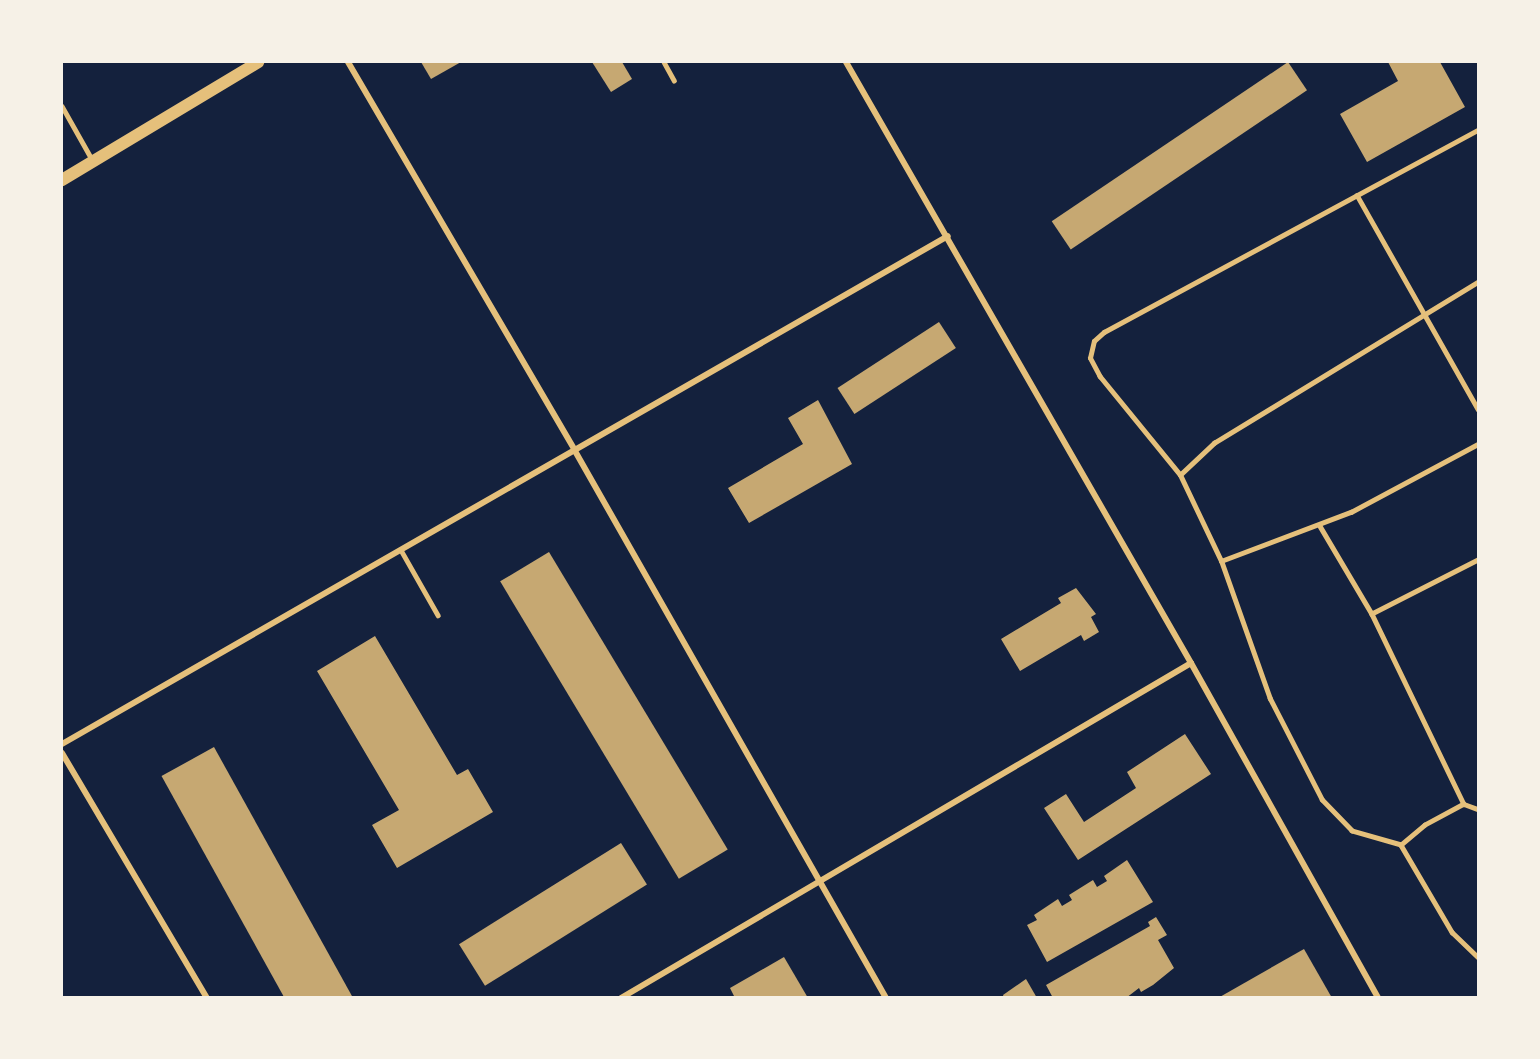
<!DOCTYPE html>
<html>
<head>
<meta charset="utf-8">
<style>
  body { margin:0 }
  #map { position:relative; width:1540px; height:1059px; overflow:hidden; background:#14213d; font-family:"Exo 2",sans-serif }
  div>[style] { position:absolute }
  [style*='--x'] { left:calc(var(--x)*1px); top:calc(var(--y)*1px); width:calc(var(--w)*1px); rotate:calc(var(--a)*1deg) }
  .building>* { inset:0; background:#c6a872; transform-origin:0 0 }
  .service>* { height:4.5px; margin:-2.25px; padding:0 2.25px; transform-origin:2.25px; border-radius:2.25px; background:#e5c07b }
  .minor>* { height:6px; margin:-3px; padding:0 3px; transform-origin:3px; border-radius:3px; background:#e5c07b }
  .secondary>* { height:12px; margin:-6px; padding:0 6px; transform-origin:6px; border-radius:6px; background:#e5c07b }
  span { translate:-50% -50%; white-space:nowrap; text-align:center; line-height:1.15; -webkit-text-stroke:6px #f6f1e7; paint-order:stroke }
  .frame { position:absolute; inset:0; border:63px solid #f6f1e7; pointer-events:none }
</style>
</head>
<body>
<div id="map">
  <div class="building">
    <i style="clip-path:polygon(421px 62px,461px 62px,431px 79px)"></i>
    <i style="clip-path:polygon(592px 62px,622px 62px,632px 79px,611px 92px)"></i>
    <i style="left:1288px;top:62px;width:34px;height:285px;rotate:56deg"></i>
    <i style="clip-path:polygon(1388px 62px,1440px 62px,1465px 107px,1367px 162px,1340px 114px,1398px 81px)"></i>
    <i style="left:939px;top:322px;width:31px;height:121px;rotate:57deg"></i>
    <i style="clip-path:polygon(818px 400px,852px 464px,749px 523px,728px 488px,803px 444px,788px 418px)"></i>
    <i style="left:549px;top:552px;width:347px;height:57px;rotate:59deg"></i>
    <i style="clip-path:polygon(1076px 588px,1096px 614px,1091px 617px,1099px 632px,1084px 641px,1081px 635px,1020px 671px,1001px 639px,1061px 603px,1058px 598px)"></i>
    <i style="clip-path:polygon(375px 636px,457px 775px,468px 769px,493px 812px,397px 868px,372px 825px,399px 810px,317px 671px)"></i>
    <i style="clip-path:polygon(1185px 734px,1211px 774px,1078px 860px,1044px 808px,1066px 794px,1084px 822px,1136px 788px,1127px 772px)"></i>
    <i style="left:214px;top:747px;width:286px;height:60px;rotate:61deg"></i>
    <i style="left:621px;top:843px;width:49px;height:191px;rotate:58deg"></i>
    <i style="clip-path:polygon(1127px 860px,1153px 902px,1047px 962px,1027px 925px,1037px 920px,1034px 915px,1058px 899px,1062px 906px,1072px 900px,1069px 895px,1093px 880px,1097px 887px,1107px 881px,1104px 876px)"></i>
    <i style="clip-path:polygon(1156px 917px,1167px 935px,1158px 940px,1174px 968px,1153px 985px,1141px 992px,1139px 988px,1126px 998px,1053px 998px,1046px 985px,1150px 926px,1148px 922px)"></i>
    <i style="clip-path:polygon(1304px 949px,1332px 998px,1218px 998px)"></i>
    <i style="clip-path:polygon(784px 957px,808px 998px,735px 998px,730px 988px)"></i>
    <i style="clip-path:polygon(1026px 979px,1037px 998px,1004px 998px,1003px 995px)"></i>
  </div>
  <div class="service">
    <i style="--x:664;--y:62;--w:21;--a:61"></i>
    <i style="--x:62;--y:106;--w:63;--a:60.6"></i>
    <i style="--x:1357;--y:195;--w:246;--a:60.5"></i>
    <i style="--x:1180;--y:475;--w:47;--a:-43.3"></i>
    <i style="--x:1214;--y:443;--w:309;--a:-31.4"></i>
    <i style="--x:1320;--y:526;--w:102;--a:59.4"></i>
    <i style="--x:401;--y:550;--w:75;--a:60.4"></i>
    <i style="--x:1478;--y:560;--w:119;--a:153"></i>
    <i style="--x:1372;--y:614;--w:211;--a:64.2"></i>
    <i style="--x:1464;--y:804;--w:15;--a:20"></i>
    <i style="--x:1221;--y:561;--w:95;--a:-115.5"></i>
    <i style="--x:1180;--y:475;--w:127;--a:-129.2"></i>
    <i style="--x:1100;--y:377;--w:21;--a:-118"></i>
    <i style="--x:1090;--y:358;--w:17;--a:-77"></i>
    <i style="--x:1094;--y:341;--w:13;--a:-42"></i>
    <i style="--x:1104;--y:332;--w:425;--a:-28.4"></i>
    <i style="--x:1464;--y:804;--w:44;--a:151.7"></i>
    <i style="--x:1425;--y:825;--w:31;--a:140"></i>
    <i style="--x:1401;--y:845;--w:101;--a:59.6"></i>
    <i style="--x:1452;--y:932;--w:36;--a:44"></i>
    <i style="--x:1401;--y:845;--w:51;--a:-164.1"></i>
    <i style="--x:1352;--y:831;--w:43;--a:-134.1"></i>
    <i style="--x:1322;--y:800;--w:114;--a:-117.2"></i>
    <i style="--x:1270;--y:699;--w:146;--a:-109.5"></i>
    <i style="--x:1221;--y:561;--w:139;--a:-20.7"></i>
    <i style="--x:1351;--y:512;--w:144;--a:-28.2"></i>
  </div>
  <div class="minor">
    <i style="--x:348;--y:62;--w:450;--a:59.7"></i>
    <i style="--x:575;--y:451;--w:629;--a:60.38"></i>
    <i style="--x:846;--y:62;--w:693;--a:60.14"></i>
    <i style="--x:1191;--y:663;--w:384;--a:60.8"></i>
    <i style="--x:62;--y:744;--w:1021;--a:-29.83"></i>
    <i style="--x:62;--y:753;--w:285;--a:59.4"></i>
    <i style="--x:621;--y:998;--w:661;--a:-30.44"></i>
  </div>
  <div class="secondary">
    <i style="--x:62;--y:180;--w:229;--a:-31"></i>
  </div>
  <div class="frame"></div>
</div>
</body>
</html>
